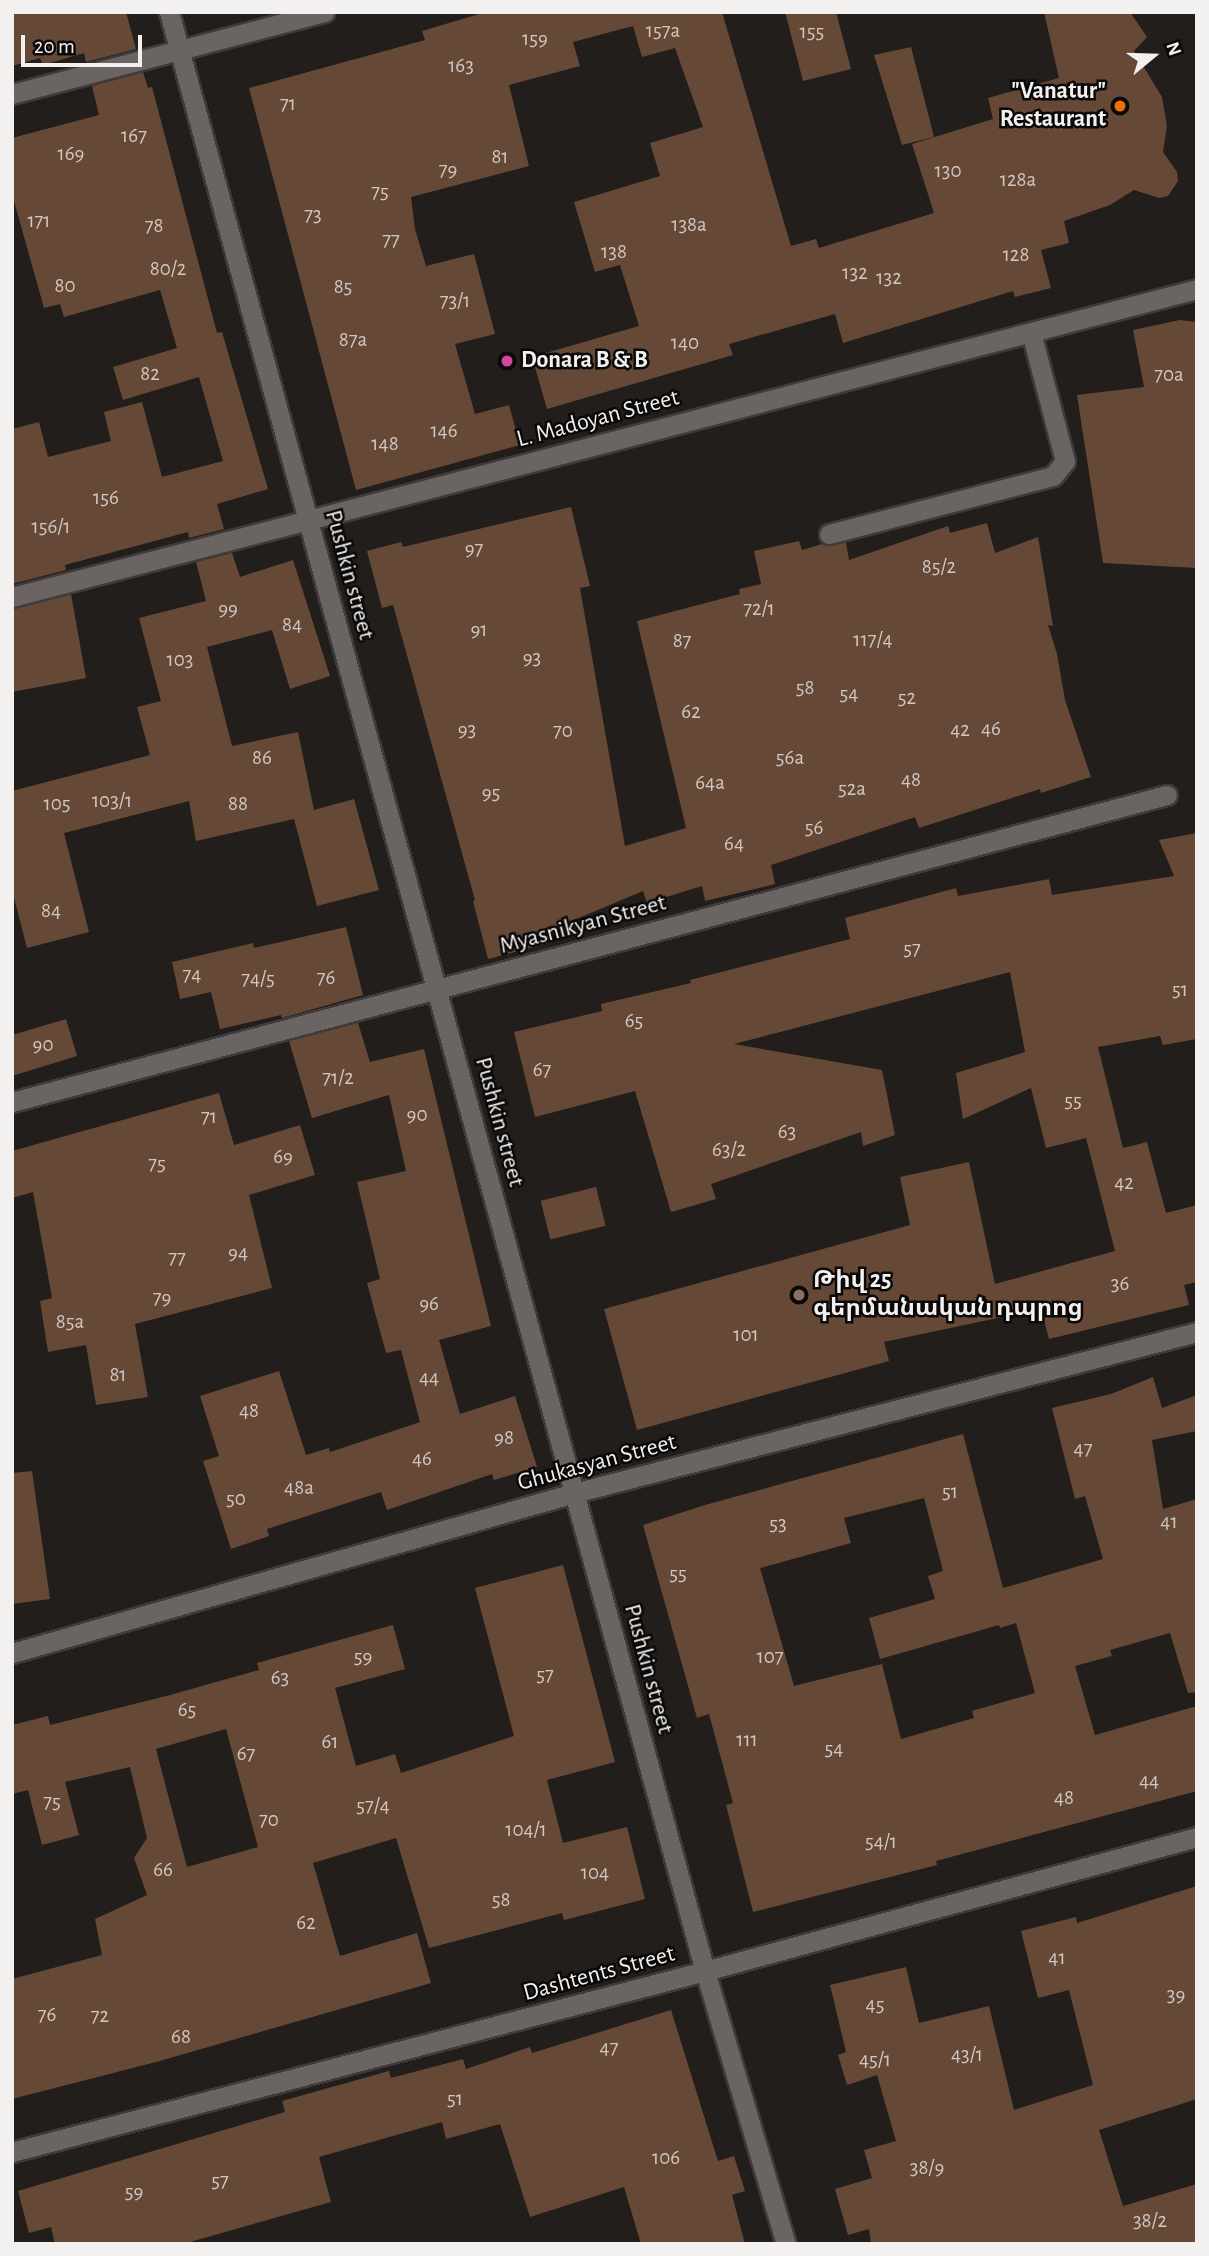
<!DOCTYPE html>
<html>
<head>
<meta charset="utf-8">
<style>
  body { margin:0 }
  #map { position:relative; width:1209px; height:2256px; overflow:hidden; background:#221e1c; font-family:"Alegreya Sans","Noto Sans Armenian",sans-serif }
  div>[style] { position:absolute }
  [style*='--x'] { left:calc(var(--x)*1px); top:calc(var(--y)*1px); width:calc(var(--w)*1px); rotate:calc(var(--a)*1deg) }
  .building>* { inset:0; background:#664837; transform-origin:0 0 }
  .roads { filter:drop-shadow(2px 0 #3f3b3a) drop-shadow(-2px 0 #3f3b3a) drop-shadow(0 2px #3f3b3a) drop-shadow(0 -2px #3f3b3a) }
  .minor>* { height:19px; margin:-9.5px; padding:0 9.5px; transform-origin:9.5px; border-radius:9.5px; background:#6a6563 }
  .dots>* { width:19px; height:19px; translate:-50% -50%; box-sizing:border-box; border:4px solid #0a0908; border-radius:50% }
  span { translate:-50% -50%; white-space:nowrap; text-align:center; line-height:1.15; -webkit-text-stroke:5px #0a0908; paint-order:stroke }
  .number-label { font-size:21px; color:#d0c7c1 }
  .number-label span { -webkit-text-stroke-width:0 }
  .poi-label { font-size:24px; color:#f3f1ef; font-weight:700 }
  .right { translate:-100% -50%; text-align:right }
  .left { translate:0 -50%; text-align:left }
  .street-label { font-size:24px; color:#f3f1ef }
  .frame { position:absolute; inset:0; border:14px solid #f3f1ef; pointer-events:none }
  .north { position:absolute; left:1118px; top:21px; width:70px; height:70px; -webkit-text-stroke:5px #0a0908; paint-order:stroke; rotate:71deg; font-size:19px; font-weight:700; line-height:28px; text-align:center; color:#f3f1ef }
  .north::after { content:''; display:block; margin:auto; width:24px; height:32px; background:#f3f1ef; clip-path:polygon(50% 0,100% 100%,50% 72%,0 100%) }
  .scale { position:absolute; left:21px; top:35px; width:121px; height:32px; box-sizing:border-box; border:4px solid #f3f1ef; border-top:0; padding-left:9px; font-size:21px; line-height:24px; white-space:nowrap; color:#f3f1ef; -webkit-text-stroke:5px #0a0908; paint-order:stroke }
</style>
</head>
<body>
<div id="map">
  <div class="building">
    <i style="clip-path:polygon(12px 12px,126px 12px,136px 49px,86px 62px,84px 53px,43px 65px,40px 58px,12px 66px)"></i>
    <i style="clip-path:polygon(486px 12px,722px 12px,791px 246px,816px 239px,819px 248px,934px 213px,912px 144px,993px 119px,988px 98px,1059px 78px,1044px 12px,1130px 12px,1147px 37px,1134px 51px,1162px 97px,1167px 126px,1163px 152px,1177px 172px,1178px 181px,1168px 196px,1159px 198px,1134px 190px,1110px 205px,1064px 221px,1069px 243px,1041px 250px,1051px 288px,1015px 297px,1013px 291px,843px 343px,835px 314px,729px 344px,733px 355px,547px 409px,532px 357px,639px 326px,620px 265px,595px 272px,574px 202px,660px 176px,650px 143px,703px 127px,675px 48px,642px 57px,633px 26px,573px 42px,580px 66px,509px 85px,529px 166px,411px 197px,415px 229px,426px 266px,474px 254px,495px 334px,455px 344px,475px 414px,509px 405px,520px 445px,356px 490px,249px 88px,425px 40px,422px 31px)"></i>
    <i style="clip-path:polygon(785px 12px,836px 12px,851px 69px,803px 81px)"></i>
    <i style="clip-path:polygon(911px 47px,934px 137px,902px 145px,874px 55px)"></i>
    <i style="clip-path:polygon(143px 72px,148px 88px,152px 87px,217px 333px,222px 332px,268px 489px,217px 504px,224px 529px,189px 538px,188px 532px,65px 565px,66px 570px,12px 584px,12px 429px,39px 422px,48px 457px,111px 441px,104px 412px,142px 402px,162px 477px,223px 461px,199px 377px,123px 400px,113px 367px,177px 348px,160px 290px,64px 317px,60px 304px,44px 308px,12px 194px,12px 138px,99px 115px,92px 86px)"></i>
    <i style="clip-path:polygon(1180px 320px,1197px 322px,1197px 568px,1103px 563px,1077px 395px,1144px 387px,1133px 330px)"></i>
    <i style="clip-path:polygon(571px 507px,590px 586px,580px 588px,625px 846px,686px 828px,637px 621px,740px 594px,739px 589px,761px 584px,754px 551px,799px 541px,802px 550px,822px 544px,831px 546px,846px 542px,849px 560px,948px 526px,950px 533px,987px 523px,995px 553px,1038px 537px,1053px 626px,1048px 625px,1057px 654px,1065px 700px,1091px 777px,1041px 793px,1040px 789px,919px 828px,915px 817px,771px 865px,775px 884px,705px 901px,702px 886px,647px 903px,643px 891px,574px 920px,578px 935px,488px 959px,473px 901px,475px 900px,393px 605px,382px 608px,367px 551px,401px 542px,403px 547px)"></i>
    <i style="clip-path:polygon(232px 553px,240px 577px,293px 560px,330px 676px,290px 689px,272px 630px,207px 647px,232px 746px,298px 732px,314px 810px,354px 799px,379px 890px,317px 906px,294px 819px,196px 841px,189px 801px,64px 833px,89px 932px,27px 948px,12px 890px,12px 791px,150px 755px,137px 707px,161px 701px,139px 618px,206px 601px,196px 562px)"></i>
    <i style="clip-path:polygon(71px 594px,86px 678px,12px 692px,12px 609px)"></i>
    <i style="clip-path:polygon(1197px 833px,1197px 1039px,1163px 1045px,1160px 1036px,1098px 1047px,1123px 1148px,1147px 1142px,1166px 1213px,1197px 1205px,1197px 1282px,1184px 1285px,1189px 1305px,1049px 1339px,1041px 1309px,884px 1342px,889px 1361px,637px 1430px,604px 1309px,910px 1225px,900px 1177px,969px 1162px,995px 1284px,1115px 1251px,1086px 1138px,1046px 1148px,1031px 1088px,963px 1119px,956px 1073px,1025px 1052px,1010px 972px,734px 1044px,882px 1070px,895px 1135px,863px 1146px,861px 1132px,711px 1184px,716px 1199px,671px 1212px,635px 1091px,535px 1117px,514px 1032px,602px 1011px,601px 1004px,691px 983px,690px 980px,850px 939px,845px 918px,956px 888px,958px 896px,1049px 879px,1052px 895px,1174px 876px,1159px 840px)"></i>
    <i style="clip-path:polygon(346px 927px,363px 995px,282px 1018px,281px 1015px,220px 1029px,211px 992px,180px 999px,172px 962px,253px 943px,254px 948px)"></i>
    <i style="clip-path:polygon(66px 1019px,77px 1056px,12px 1076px,12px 1035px)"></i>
    <i style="clip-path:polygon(358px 1023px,370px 1062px,424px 1049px,491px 1326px,439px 1340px,460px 1414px,515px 1396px,537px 1467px,494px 1480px,492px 1474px,387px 1510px,381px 1492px,267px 1529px,269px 1536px,231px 1549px,203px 1461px,219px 1456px,200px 1396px,279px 1371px,306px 1455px,329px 1448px,330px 1452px,420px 1422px,401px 1350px,386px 1353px,367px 1283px,380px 1279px,357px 1182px,406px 1171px,389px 1095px,312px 1118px,289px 1041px)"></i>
    <i style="clip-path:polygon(219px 1093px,234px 1145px,300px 1125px,315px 1175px,249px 1195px,272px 1288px,135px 1324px,148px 1397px,96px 1405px,86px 1345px,48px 1352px,40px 1301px,52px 1298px,33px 1192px,12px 1198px,12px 1151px)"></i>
    <i style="left:596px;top:1187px;width:40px;height:57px;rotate:76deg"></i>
    <i style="clip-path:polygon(evenodd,1153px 1377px,1162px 1408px,1197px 1395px,1197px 1431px,1152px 1440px,1163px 1509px,1197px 1499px,1197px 1692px,1188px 1693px,1170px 1633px,1110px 1650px,1112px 1656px,1075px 1666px,1095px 1735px,1197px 1706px,1197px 1791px,936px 1861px,937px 1865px,753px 1912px,726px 1805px,733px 1803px,709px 1714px,697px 1718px,643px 1525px,705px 1505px,963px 1434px,1003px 1588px,1103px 1559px,1085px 1496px,1075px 1499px,1052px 1408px,1111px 1394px,1153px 1377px,924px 1498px,943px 1571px,928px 1576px,935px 1599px,869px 1618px,880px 1659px,999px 1625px,1000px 1628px,1016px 1623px,1035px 1693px,972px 1711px,974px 1718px,901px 1739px,882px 1664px,794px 1686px,760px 1568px,851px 1543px,844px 1518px,924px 1498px)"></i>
    <i style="clip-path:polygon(32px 1471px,50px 1599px,12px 1604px,12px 1473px)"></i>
    <i style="clip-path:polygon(evenodd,563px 1565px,615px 1762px,547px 1780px,563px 1843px,627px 1827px,645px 1899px,564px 1920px,562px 1913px,429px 1948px,396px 1838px,313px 1863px,340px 1956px,417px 1933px,431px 1983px,156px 2062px,12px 2099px,12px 1979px,102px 1955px,95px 1919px,147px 1895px,134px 1858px,147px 1838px,130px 1767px,65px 1782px,79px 1835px,42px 1845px,28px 1790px,12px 1794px,12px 1725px,48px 1716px,50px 1725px,170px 1695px,259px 1670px,257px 1663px,393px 1625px,405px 1669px,335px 1688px,356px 1766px,395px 1754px,401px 1773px,514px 1736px,475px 1588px,563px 1565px,226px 1729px,258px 1847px,187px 1867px,156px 1749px,226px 1729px)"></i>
    <i style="clip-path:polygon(1197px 1886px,1197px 2099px,1099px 2130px,1123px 2206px,1197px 2184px,1197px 2244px,871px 2244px,869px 2229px,848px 2235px,835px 2189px,872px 2178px,864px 2150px,896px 2141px,877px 2075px,847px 2085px,838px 2055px,846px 2052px,830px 1985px,906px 1967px,919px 2023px,989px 2006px,1014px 2110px,1093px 2085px,1069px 1990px,1038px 1998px,1021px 1931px,1076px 1917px,1077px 1923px)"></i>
    <i style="clip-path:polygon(671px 2010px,718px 2161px,734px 2156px,745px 2191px,732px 2195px,745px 2244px,641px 2244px,624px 2187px,530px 2217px,500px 2124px,446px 2139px,442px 2122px,319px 2157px,331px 2202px,183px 2244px,55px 2244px,51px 2227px,29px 2233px,18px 2191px,285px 2112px,282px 2101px,389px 2071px,391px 2078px,463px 2059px,466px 2069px,530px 2047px,532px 2053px)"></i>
  </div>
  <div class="roads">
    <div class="minor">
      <i style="--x:169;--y:12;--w:2031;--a:74.7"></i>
      <i style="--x:705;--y:1971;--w:285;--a:73.5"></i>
      <i style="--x:12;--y:94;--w:323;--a:-14.7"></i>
      <i style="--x:829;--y:534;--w:231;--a:-14.5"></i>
      <i style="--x:1053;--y:476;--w:19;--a:-51"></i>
      <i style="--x:1065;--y:461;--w:133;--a:-104.8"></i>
      <i style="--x:12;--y:597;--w:1224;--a:-14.57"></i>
      <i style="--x:12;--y:1102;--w:1195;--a:-14.89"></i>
      <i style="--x:12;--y:1653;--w:584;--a:-15.89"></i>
      <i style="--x:574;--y:1493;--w:643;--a:-14.49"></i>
      <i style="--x:12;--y:2152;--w:716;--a:-14.64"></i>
      <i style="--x:705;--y:1971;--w:510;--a:-15.24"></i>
    </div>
  </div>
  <div class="dots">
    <i style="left:1120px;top:106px;background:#e8710a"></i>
    <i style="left:507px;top:361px;background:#d1479c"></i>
    <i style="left:799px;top:1295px;background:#8d6e63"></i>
  </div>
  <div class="number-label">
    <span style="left:663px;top:31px">157a</span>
    <span style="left:812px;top:32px">155</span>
    <span style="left:535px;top:39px">159</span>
    <span style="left:461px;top:66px">163</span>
    <span style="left:288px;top:104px">71</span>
    <span style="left:134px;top:136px">167</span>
    <span style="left:71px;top:154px">169</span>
    <span style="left:500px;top:157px">81</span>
    <span style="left:448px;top:170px">79</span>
    <span style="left:948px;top:171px">130</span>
    <span style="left:1018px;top:180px">128a</span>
    <span style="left:380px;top:192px">75</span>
    <span style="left:313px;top:215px">73</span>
    <span style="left:39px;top:221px">171</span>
    <span style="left:689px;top:225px">138a</span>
    <span style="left:154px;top:226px">78</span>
    <span style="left:391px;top:240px">77</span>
    <span style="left:614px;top:252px">138</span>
    <span style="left:1016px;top:255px">128</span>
    <span style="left:168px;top:269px">80/2</span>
    <span style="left:855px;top:273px">132</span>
    <span style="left:889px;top:278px">132</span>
    <span style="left:65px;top:286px">80</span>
    <span style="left:343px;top:287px">85</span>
    <span style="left:455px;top:301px">73/1</span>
    <span style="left:353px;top:340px">87a</span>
    <span style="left:685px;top:343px">140</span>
    <span style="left:150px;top:374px">82</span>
    <span style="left:1169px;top:375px">70a</span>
    <span style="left:444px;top:431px">146</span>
    <span style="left:385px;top:444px">148</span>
    <span style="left:106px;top:498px">156</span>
    <span style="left:51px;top:527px">156/1</span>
    <span style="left:474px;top:549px">97</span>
    <span style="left:939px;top:567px">85/2</span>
    <span style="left:228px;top:609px">99</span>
    <span style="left:759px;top:609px">72/1</span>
    <span style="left:292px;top:625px">84</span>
    <span style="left:479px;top:630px">91</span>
    <span style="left:873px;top:640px">117/4</span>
    <span style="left:682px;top:641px">87</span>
    <span style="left:532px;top:658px">93</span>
    <span style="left:180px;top:660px">103</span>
    <span style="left:805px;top:688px">58</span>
    <span style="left:849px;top:694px">54</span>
    <span style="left:907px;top:698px">52</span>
    <span style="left:691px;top:712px">62</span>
    <span style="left:991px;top:729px">46</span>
    <span style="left:467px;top:730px">93</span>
    <span style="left:960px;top:730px">42</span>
    <span style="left:563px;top:731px">70</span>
    <span style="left:262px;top:758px">86</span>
    <span style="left:790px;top:758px">56a</span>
    <span style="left:911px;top:780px">48</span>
    <span style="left:710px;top:783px">64a</span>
    <span style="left:852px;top:789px">52a</span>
    <span style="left:491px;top:793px">95</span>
    <span style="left:112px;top:801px">103/1</span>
    <span style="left:57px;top:804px">105</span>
    <span style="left:238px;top:804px">88</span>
    <span style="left:814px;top:828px">56</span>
    <span style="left:734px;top:844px">64</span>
    <span style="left:51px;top:911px">84</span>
    <span style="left:912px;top:949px">57</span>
    <span style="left:192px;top:975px">74</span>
    <span style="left:326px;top:978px">76</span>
    <span style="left:258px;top:979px">74/5</span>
    <span style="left:1180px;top:990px">51</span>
    <span style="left:634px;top:1021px">65</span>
    <span style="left:43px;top:1045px">90</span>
    <span style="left:542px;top:1070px">67</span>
    <span style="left:338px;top:1078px">71/2</span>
    <span style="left:1073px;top:1101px">55</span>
    <span style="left:417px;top:1115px">90</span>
    <span style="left:209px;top:1117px">71</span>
    <span style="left:787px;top:1132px">63</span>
    <span style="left:729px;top:1150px">63/2</span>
    <span style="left:283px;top:1157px">69</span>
    <span style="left:157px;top:1164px">75</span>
    <span style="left:1124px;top:1183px">42</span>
    <span style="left:238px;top:1253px">94</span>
    <span style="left:177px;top:1258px">77</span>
    <span style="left:1120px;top:1284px">36</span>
    <span style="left:162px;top:1298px">79</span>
    <span style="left:429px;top:1304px">96</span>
    <span style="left:70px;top:1322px">85a</span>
    <span style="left:746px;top:1335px">101</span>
    <span style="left:118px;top:1375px">81</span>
    <span style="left:429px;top:1378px">44</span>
    <span style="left:249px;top:1411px">48</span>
    <span style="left:504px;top:1438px">98</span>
    <span style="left:1083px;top:1449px">47</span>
    <span style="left:422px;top:1459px">46</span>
    <span style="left:299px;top:1488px">48a</span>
    <span style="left:950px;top:1492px">51</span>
    <span style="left:236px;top:1499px">50</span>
    <span style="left:1169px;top:1522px">41</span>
    <span style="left:778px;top:1524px">53</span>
    <span style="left:678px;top:1574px">55</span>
    <span style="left:363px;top:1657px">59</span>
    <span style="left:770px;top:1657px">107</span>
    <span style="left:545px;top:1675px">57</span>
    <span style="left:280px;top:1678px">63</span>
    <span style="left:187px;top:1710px">65</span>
    <span style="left:747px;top:1740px">111</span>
    <span style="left:330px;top:1742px">61</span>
    <span style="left:834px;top:1749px">54</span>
    <span style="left:246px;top:1754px">67</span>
    <span style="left:1149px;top:1781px">44</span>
    <span style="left:1064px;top:1798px">48</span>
    <span style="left:52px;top:1802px">75</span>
    <span style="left:373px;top:1806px">57/4</span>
    <span style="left:269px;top:1820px">70</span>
    <span style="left:526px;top:1830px">104/1</span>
    <span style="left:881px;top:1842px">54/1</span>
    <span style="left:163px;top:1870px">66</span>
    <span style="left:595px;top:1873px">104</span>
    <span style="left:501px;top:1900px">58</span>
    <span style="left:306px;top:1923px">62</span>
    <span style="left:1057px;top:1958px">41</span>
    <span style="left:1176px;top:1995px">39</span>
    <span style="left:875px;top:2005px">45</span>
    <span style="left:47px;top:2015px">76</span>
    <span style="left:100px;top:2016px">72</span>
    <span style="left:181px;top:2037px">68</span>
    <span style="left:609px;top:2048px">47</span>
    <span style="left:967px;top:2055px">43/1</span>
    <span style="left:875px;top:2060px">45/1</span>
    <span style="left:455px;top:2099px">51</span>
    <span style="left:666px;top:2158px">106</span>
    <span style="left:927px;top:2168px">38/9</span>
    <span style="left:220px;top:2181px">57</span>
    <span style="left:134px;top:2192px">59</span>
    <span style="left:1150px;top:2221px">38/2</span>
  </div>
  <div class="poi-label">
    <span class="right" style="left:1106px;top:106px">"Vanatur"<br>Restaurant</span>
    <span class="left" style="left:521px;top:361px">Donara B &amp; B</span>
    <span class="left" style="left:813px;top:1295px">Թիվ 25<br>գերմանական դպրոց</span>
  </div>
  <div class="street-label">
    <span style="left:598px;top:419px;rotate:-15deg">L. Madoyan Street</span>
    <span style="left:349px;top:575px;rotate:75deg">Pushkin street</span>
    <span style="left:583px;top:925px;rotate:-15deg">Myasnikyan Street</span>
    <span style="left:499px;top:1122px;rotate:75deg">Pushkin street</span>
    <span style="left:597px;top:1463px;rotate:-15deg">Ghukasyan Street</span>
    <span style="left:648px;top:1669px;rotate:75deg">Pushkin street</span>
    <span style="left:599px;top:1974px;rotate:-15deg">Dashtents Street</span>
  </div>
  <div class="frame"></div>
  <div class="north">N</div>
  <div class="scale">20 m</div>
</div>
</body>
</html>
